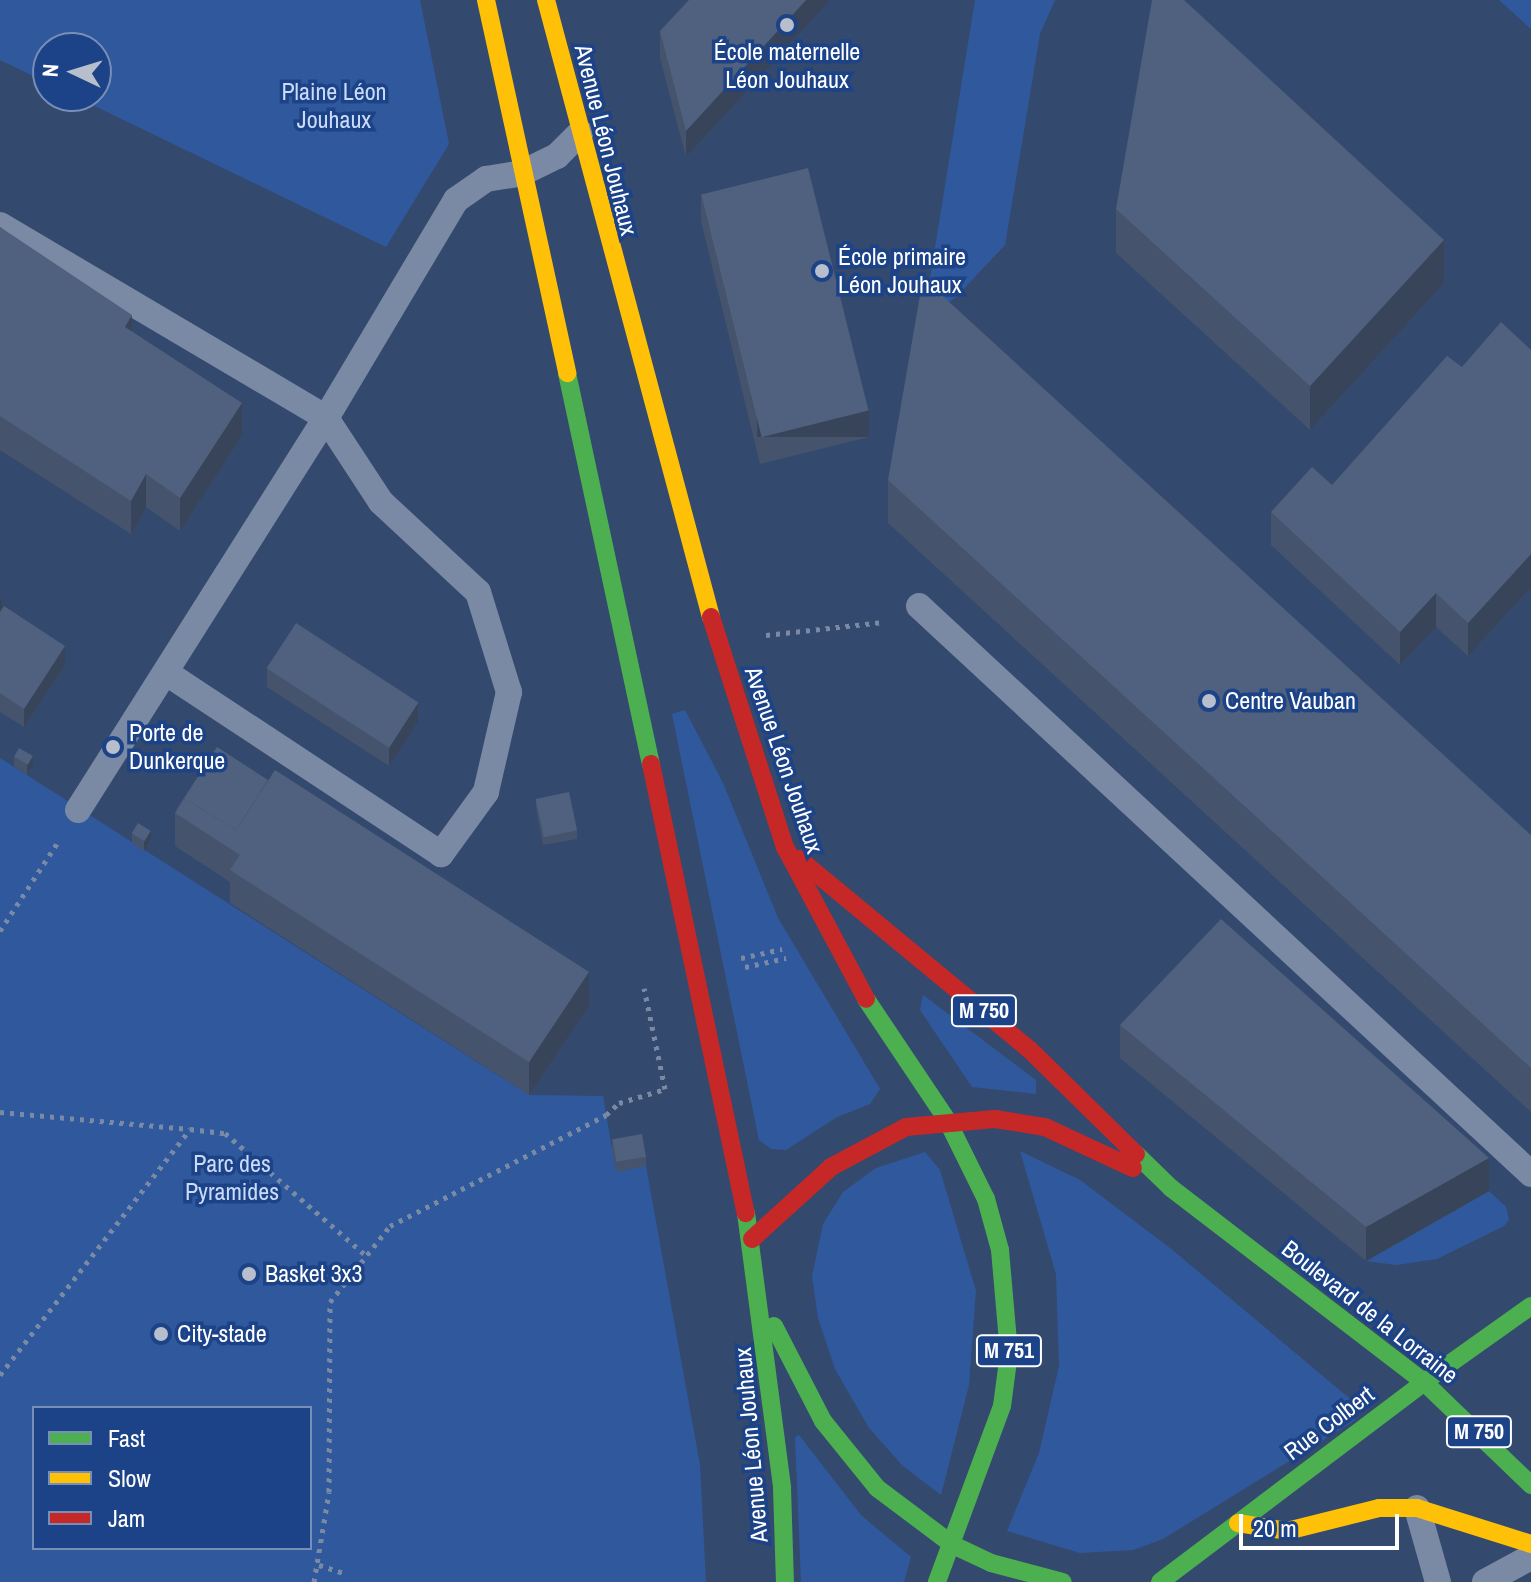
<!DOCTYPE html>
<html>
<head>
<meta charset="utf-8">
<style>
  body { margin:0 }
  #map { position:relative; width:1531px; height:1582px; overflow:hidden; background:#34496e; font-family:"Archivo Narrow",sans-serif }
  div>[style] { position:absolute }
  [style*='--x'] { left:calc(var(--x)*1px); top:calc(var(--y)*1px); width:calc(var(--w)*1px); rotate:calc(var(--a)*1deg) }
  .green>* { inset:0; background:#30599d }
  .path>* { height:5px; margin-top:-2.5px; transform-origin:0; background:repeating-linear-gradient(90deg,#7b8aa4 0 4px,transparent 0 10px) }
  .lane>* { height:26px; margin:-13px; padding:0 13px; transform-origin:13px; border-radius:13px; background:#7b8aa4 }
  .fast>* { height:18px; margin:-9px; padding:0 9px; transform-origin:9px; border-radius:9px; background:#4caf50 }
  .slow>* { height:18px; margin:-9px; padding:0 9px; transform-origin:9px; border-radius:9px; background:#ffc107 }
  .jam>* { height:18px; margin:-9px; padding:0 9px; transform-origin:9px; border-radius:9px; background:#c62828 }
  .wall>* { inset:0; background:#45536d }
  .shaded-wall>* { inset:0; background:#384459; transform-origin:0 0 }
  .building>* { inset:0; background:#50617f; transform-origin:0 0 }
  .dots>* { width:22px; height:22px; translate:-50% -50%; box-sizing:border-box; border:4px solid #1c4287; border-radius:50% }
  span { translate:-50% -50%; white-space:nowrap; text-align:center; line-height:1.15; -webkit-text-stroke:7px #1c4287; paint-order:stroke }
  .shield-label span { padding:2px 6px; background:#1c4287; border:2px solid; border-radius:6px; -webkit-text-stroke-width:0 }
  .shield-label { font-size:22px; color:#fff; font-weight:700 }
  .poi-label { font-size:24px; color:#fff }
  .left { translate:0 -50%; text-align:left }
  .park-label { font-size:24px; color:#cadbf8 }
  .street-label { font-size:24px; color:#fff }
  .legend { position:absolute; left:32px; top:1406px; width:280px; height:144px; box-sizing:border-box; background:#1c4287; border:2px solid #778eb7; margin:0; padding:10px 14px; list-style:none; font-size:24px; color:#fff }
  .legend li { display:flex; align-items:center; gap:16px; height:40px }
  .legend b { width:40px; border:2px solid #778eb7 }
  .north { position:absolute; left:32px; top:32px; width:80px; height:80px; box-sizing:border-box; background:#1c4287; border:2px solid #778eb7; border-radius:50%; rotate:274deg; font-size:22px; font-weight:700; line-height:32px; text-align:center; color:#fff }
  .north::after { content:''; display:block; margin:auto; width:28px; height:36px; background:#b8bfcc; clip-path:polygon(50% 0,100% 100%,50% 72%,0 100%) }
  .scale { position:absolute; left:1239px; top:1514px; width:160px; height:36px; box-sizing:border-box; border:4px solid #fff; border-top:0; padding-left:10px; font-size:24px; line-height:28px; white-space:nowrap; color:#fff; -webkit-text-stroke:6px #1c4287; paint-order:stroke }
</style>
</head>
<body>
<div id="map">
  <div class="green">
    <i style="clip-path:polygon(0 0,420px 0,449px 144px,386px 247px,74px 96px,96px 96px,96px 48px,48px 48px,48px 83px,0 60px)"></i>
    <i style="clip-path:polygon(975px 0,1055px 0,1040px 34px,1005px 245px,956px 297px,923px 322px)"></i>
    <i style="clip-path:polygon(1499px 0,1531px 0,1531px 29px)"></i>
    <i style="clip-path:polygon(685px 710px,723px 783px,778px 918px,880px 1089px,870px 1104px,837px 1117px,786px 1150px,771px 1149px,759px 1140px,672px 714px)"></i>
    <i style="clip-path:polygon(evenodd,0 758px,529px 1095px,603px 1096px,612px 1148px,642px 1144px,700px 1465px,706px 1582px,0 1582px,0 758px,34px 1408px,310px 1408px,310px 1548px,34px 1548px,34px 1408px)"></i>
    <i style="clip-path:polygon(923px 995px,1036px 1080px,1036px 1094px,972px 1087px,920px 1010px)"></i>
    <i style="clip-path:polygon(1020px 1151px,1080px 1180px,1170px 1248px,1360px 1407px,1354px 1421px,1163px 1539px,1133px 1550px,1080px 1553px,1007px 1531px,1039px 1453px,1059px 1366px,1056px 1274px)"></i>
    <i style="clip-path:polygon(925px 1152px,940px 1170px,976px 1291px,969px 1385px,941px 1495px,903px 1466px,869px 1428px,835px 1369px,818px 1318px,812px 1276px,823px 1224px,843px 1192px,876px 1168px)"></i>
    <i style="clip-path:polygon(1489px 1191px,1506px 1207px,1509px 1220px,1504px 1226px,1437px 1259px,1396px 1265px,1366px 1261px)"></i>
    <i style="clip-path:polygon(799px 1435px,861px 1515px,911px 1557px,904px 1582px,801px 1582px,795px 1437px)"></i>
  </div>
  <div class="path">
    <i style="--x:766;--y:635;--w:118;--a:-6.3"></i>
    <i style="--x:0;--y:931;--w:106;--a:-56.9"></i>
    <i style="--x:741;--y:958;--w:42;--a:-12.4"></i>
    <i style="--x:745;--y:967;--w:42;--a:-12.4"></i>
    <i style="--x:0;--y:1112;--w:190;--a:5.1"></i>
    <i style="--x:0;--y:1375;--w:311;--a:-52.3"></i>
    <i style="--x:190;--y:1129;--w:35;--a:7"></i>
    <i style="--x:225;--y:1133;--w:184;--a:41"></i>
    <i style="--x:319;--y:1565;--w:28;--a:18"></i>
    <i style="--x:314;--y:1582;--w:91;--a:-80.5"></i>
    <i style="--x:329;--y:1492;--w:190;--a:-89.7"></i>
    <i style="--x:330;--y:1302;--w:97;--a:-51.7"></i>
    <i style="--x:390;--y:1226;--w:243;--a:-27.2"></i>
    <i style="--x:606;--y:1115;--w:18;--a:-43"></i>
    <i style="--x:619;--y:1103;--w:48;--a:-16.9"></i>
    <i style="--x:665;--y:1089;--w:103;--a:-101.7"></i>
  </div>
  <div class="lane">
    <i style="--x:0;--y:225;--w:379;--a:30.6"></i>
    <i style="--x:326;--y:418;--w:100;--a:56.8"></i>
    <i style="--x:381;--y:502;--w:132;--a:42.9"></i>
    <i style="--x:478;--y:592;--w:105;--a:72.8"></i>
    <i style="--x:509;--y:692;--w:103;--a:103"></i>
    <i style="--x:486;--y:792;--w:77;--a:126"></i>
    <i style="--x:441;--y:854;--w:329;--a:-146.6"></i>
    <i style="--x:919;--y:606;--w:835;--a:42.86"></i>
    <i style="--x:78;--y:810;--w:464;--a:-57.7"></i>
    <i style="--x:326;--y:418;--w:254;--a:-59.2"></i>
    <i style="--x:456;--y:200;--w:37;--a:-35"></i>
    <i style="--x:486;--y:179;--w:36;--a:-9"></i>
    <i style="--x:522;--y:173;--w:39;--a:-26"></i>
    <i style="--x:557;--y:156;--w:33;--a:-45"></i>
    <i style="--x:1417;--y:1508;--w:77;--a:74.2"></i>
    <i style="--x:1485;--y:1582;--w:52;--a:-28.5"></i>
  </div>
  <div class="fast">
    <i style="--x:567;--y:373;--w:400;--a:77.9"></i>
    <i style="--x:866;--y:999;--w:146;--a:56.2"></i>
    <i style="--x:947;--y:1120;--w:88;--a:63.7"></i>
    <i style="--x:986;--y:1199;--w:53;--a:74.6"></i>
    <i style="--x:1000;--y:1250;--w:103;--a:85"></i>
    <i style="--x:1009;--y:1353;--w:53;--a:97.5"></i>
    <i style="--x:1002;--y:1406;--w:188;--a:110.3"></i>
    <i style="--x:1136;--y:1154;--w:49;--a:44.2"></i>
    <i style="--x:1171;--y:1188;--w:319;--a:37.5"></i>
    <i style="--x:1424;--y:1382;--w:149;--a:43.9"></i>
    <i style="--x:746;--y:1213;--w:277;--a:82.5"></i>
    <i style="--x:782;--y:1488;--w:94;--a:88.2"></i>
    <i style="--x:774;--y:1326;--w:107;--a:62.7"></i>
    <i style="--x:823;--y:1421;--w:86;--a:51.1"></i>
    <i style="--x:877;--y:1488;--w:95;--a:36.9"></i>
    <i style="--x:953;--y:1545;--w:42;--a:25.3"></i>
    <i style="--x:991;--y:1563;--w:74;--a:14.8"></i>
    <i style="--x:1424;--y:1382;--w:131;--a:-35.4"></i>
    <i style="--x:1160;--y:1582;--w:331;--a:-37.1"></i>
  </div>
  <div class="slow">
    <i style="--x:486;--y:0;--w:382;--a:77.7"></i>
    <i style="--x:546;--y:0;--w:639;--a:75.03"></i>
    <i style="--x:1238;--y:1523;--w:50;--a:9.3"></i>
    <i style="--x:1287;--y:1531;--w:95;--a:-14"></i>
    <i style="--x:1379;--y:1508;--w:38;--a:0"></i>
    <i style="--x:1417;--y:1508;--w:120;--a:17.5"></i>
  </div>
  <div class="jam">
    <i style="--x:711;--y:617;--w:242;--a:72.2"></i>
    <i style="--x:785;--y:847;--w:172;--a:61.9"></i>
    <i style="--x:651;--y:764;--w:459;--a:78.1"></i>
    <i style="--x:799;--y:859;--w:298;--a:39.6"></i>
    <i style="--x:1029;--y:1049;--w:150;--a:44.5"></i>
    <i style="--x:752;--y:1239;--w:107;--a:-42.3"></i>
    <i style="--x:831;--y:1167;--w:85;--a:-28.1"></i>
    <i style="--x:906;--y:1127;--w:89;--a:-5.1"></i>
    <i style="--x:995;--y:1119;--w:51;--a:9.1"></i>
    <i style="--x:1045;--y:1127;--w:97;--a:25"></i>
  </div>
  <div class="wall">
    <i style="clip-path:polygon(689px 0,830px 0,686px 157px,660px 58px,660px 31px)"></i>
    <i style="clip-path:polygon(701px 194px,869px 437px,760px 464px,701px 221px)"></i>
    <i style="clip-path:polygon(1116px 209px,1444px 283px,1310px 430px,1116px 253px)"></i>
    <i style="clip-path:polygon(0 227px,132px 331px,242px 436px,180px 531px,146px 507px,131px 534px,0 450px)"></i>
    <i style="clip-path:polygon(1531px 350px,1531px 587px,1468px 656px,1436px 627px,1400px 665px,1271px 545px,1271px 512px,1332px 485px,1462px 367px)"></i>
    <i style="clip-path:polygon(888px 480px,1531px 835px,1531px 1112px,888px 523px)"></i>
    <i style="clip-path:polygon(0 595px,2px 608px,65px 665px,24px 727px,0 712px)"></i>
    <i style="clip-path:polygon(267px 668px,418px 722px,389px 766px,267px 687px)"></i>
    <i style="clip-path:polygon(14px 757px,33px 766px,27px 775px,14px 767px)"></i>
    <i style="clip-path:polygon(536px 798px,577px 830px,577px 839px,543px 845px,536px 808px)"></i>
    <i style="clip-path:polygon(177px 809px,589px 1006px,529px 1095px,230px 903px,230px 882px,175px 846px,175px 813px)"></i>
    <i style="clip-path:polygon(132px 833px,151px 840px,144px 851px,132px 843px)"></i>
    <i style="clip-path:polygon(1120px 1025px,1489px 1191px,1366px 1261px,1120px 1058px)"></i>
    <i style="clip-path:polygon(612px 1139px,646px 1157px,646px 1166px,616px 1172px,612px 1149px)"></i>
  </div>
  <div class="shaded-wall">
    <i style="clip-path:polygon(806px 0,830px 0,686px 157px,686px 131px)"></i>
    <i style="clip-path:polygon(1444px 240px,1444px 283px,1310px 430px,1310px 386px)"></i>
    <i style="clip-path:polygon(132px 315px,132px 348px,125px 327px)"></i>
    <i style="clip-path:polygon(242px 403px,242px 436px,180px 531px,180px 498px)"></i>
    <i style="left:869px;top:410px;width:27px;height:112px;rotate:90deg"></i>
    <i style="clip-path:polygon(146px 474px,146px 507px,131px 534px,131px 501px)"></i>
    <i style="clip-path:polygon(1531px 554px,1531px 587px,1468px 656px,1468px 623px)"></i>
    <i style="clip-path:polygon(1436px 593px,1436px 627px,1400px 665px,1400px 632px)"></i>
    <i style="clip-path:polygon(2px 596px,2px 630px,0 633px,0 600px)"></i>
    <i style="clip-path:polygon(65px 646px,65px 665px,24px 727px,24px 709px)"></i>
    <i style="clip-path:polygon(418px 703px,418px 722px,389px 766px,389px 748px)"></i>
    <i style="clip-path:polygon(33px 756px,33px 766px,27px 775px,27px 766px)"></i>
    <i style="clip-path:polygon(151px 831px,151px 840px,144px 851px,144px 841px)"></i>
    <i style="clip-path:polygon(589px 972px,589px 1006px,529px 1095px,529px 1062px)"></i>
    <i style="clip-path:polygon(1489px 1158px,1489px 1191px,1366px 1261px,1366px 1227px)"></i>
  </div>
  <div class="building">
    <i style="clip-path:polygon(689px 0,806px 0,686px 131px,660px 31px)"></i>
    <i style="clip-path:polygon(1152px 0,1184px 0,1444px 240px,1310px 386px,1116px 209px)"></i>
    <i style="left:808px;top:168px;width:250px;height:110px;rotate:76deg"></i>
    <i style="clip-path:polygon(0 227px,132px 315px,125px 327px,242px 403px,180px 498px,146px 474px,131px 501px,0 416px)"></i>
    <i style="clip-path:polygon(923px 278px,1531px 835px,1531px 1068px,888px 480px)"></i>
    <i style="clip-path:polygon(1501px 322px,1531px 350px,1531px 554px,1468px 623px,1436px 593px,1400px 632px,1271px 512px,1312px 467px,1332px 485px,1447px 356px,1462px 367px)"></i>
    <i style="clip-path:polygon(4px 606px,65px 646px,24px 709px,0 693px,0 612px)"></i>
    <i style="left:296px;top:623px;width:146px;height:54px;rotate:33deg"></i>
    <i style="clip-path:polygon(217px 747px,268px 780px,236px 830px,185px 799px,178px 809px,177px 809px)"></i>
    <i style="left:19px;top:748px;width:16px;height:10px;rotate:30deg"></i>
    <i style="clip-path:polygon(275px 770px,589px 972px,529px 1062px,230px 870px,240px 855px,175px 813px,185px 799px,236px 830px)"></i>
    <i style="left:569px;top:792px;width:39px;height:34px;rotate:78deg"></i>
    <i style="left:138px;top:823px;width:15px;height:12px;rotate:32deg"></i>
    <i style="clip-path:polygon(1221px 919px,1489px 1158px,1366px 1227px,1120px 1025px)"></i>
    <i style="left:642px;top:1134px;width:23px;height:30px;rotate:80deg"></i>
  </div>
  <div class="dots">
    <i style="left:787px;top:25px;background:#b8bfcc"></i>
    <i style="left:822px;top:271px;background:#b8bfcc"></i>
    <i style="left:1209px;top:701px;background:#b8bfcc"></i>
    <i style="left:113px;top:747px;background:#b8bfcc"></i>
    <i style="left:249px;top:1274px;background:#b8bfcc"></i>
    <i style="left:161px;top:1334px;background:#b8bfcc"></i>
  </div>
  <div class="shield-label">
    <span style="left:984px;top:1011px">M 750</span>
    <span style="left:1009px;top:1351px">M 751</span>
    <span style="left:1479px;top:1432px">M 750</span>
  </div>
  <div class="poi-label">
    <span style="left:787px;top:66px">École maternelle<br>Léon Jouhaux</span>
    <span class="left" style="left:838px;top:271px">École primaire<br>Léon Jouhaux</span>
    <span class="left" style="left:1225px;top:701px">Centre Vauban</span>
    <span class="left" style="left:129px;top:747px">Porte de<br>Dunkerque</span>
    <span class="left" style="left:265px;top:1274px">Basket 3x3</span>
    <span class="left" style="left:177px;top:1334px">City-stade</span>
  </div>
  <div class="park-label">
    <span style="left:334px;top:106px">Plaine Léon<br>Jouhaux</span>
    <span style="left:232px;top:1178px">Parc des<br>Pyramides</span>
  </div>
  <div class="street-label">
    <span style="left:606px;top:140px;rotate:76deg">Avenue Léon Jouhaux</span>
    <span style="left:784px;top:760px;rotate:71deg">Avenue Léon Jouhaux</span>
    <span style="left:1370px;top:1312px;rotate:38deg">Boulevard de la Lorraine</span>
    <span style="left:1329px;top:1423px;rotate:-37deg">Rue Colbert</span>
    <span style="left:751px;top:1445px;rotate:-95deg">Avenue Léon Jouhaux</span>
  </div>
  <ul class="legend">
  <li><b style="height:10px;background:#4caf50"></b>Fast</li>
  <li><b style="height:10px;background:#ffc107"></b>Slow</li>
  <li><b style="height:10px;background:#c62828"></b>Jam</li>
  </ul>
  <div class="north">N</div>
  <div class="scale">20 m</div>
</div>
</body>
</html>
